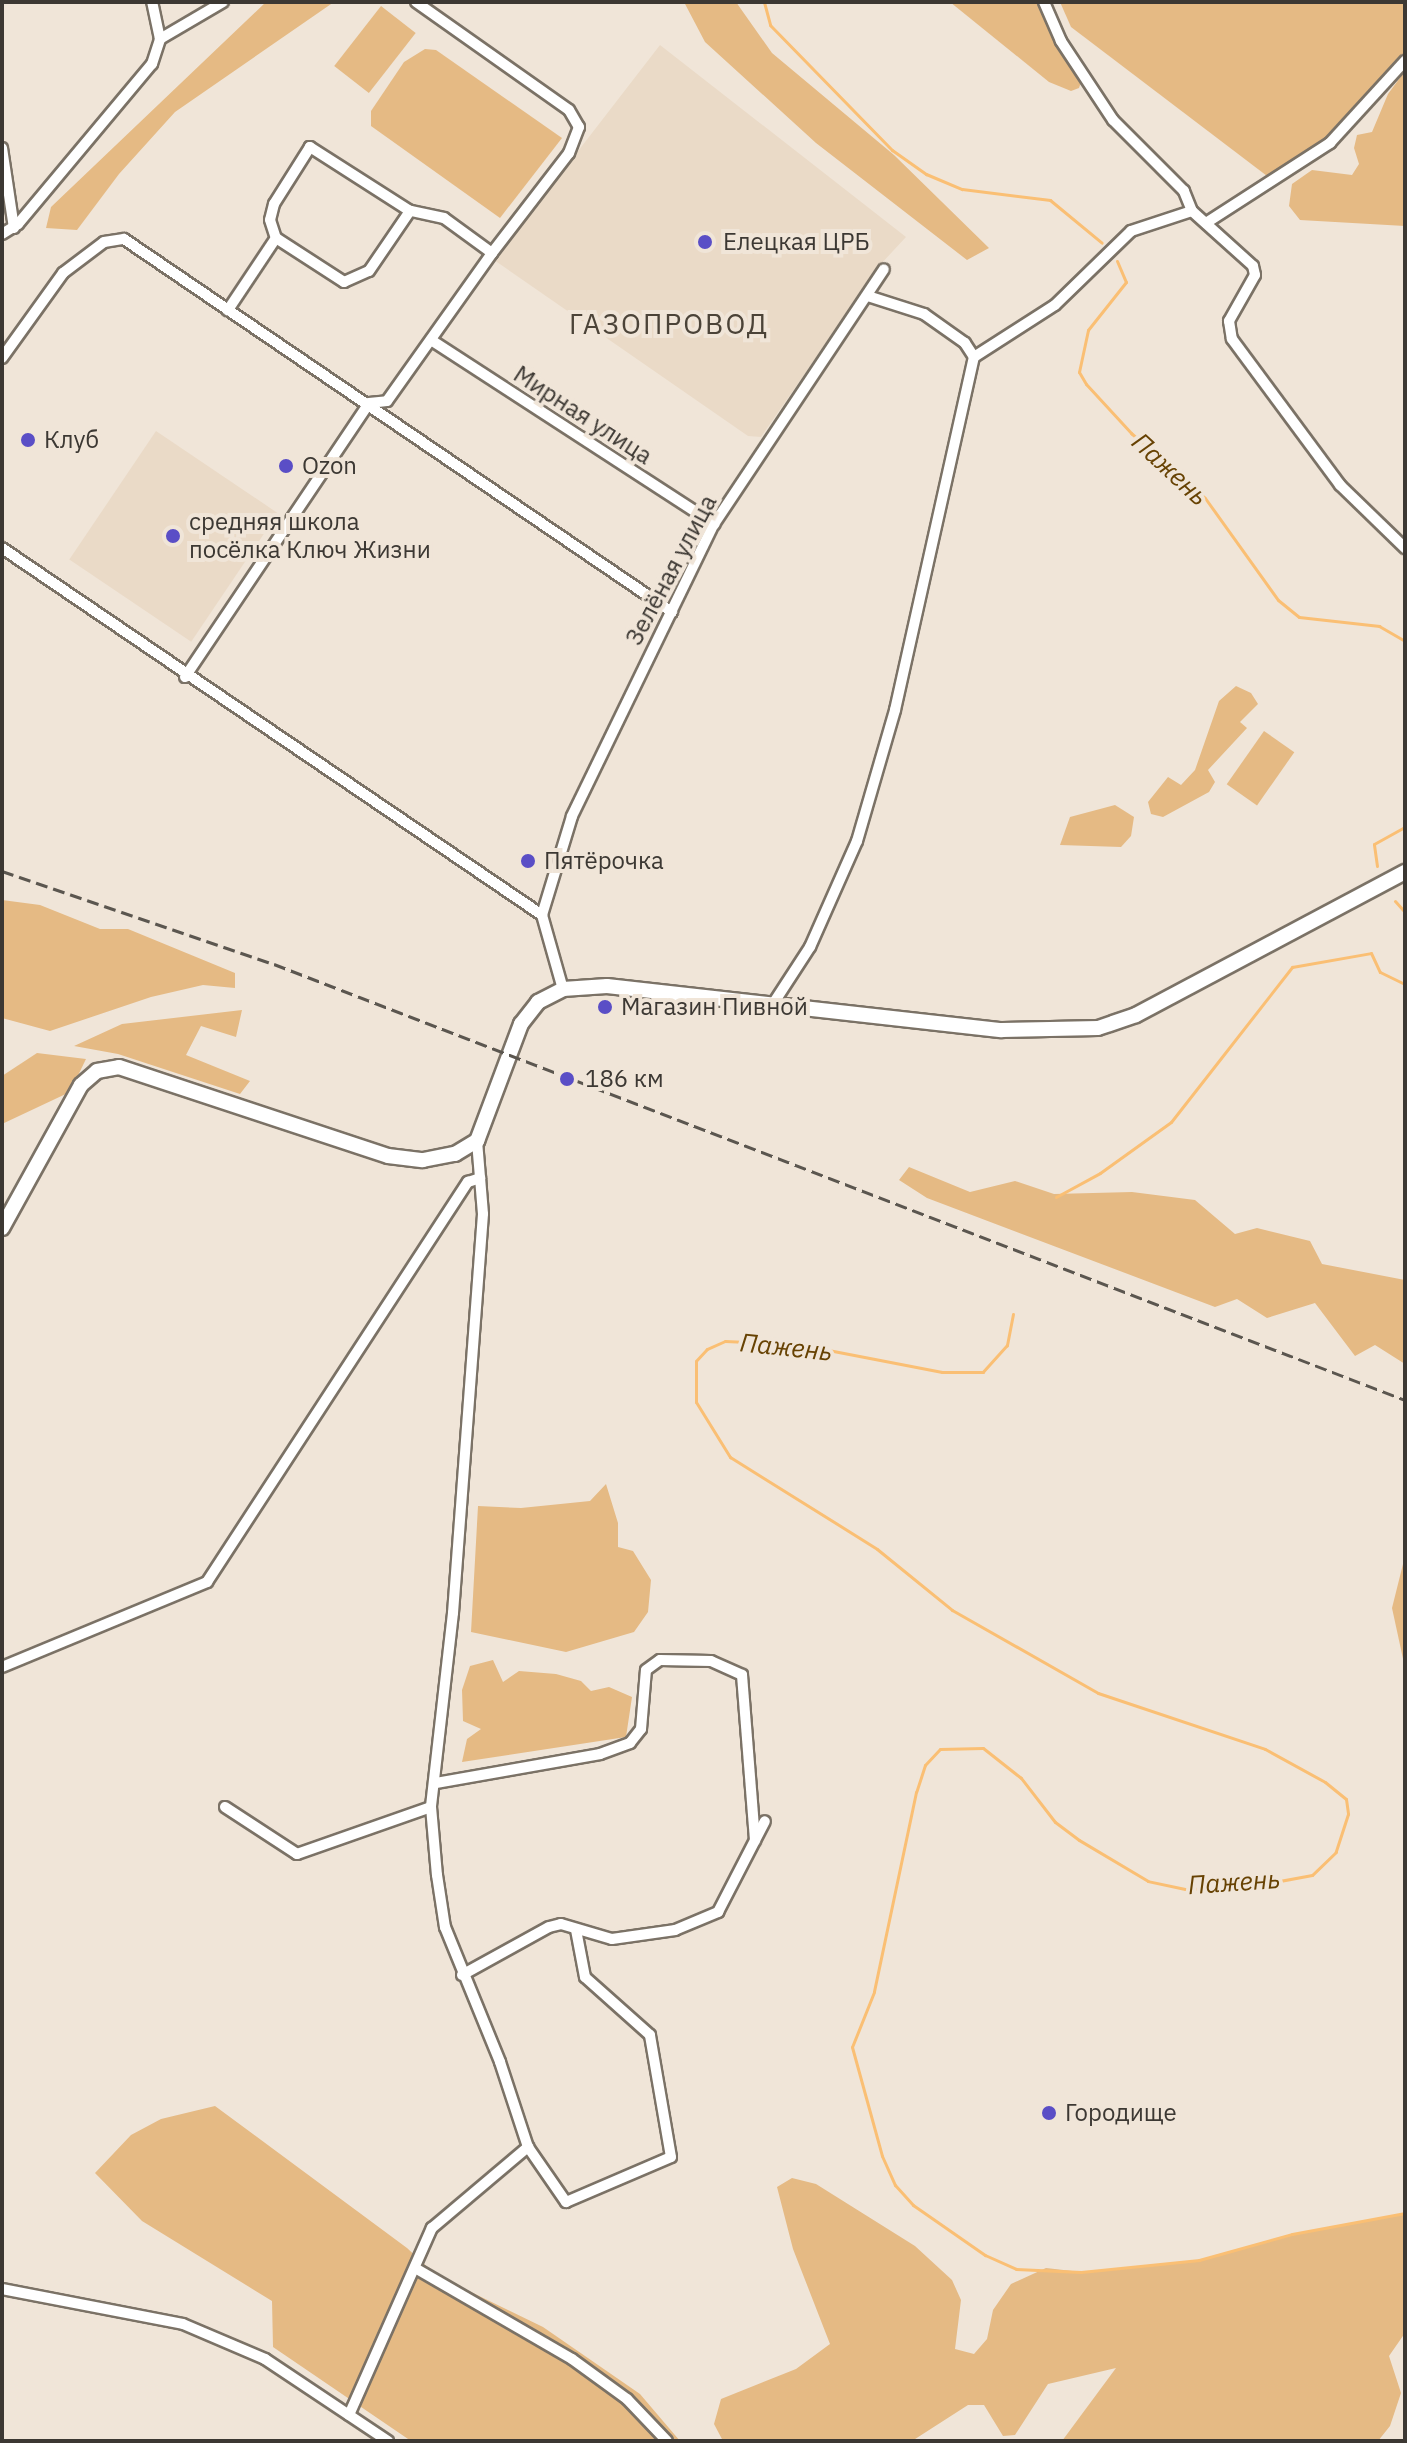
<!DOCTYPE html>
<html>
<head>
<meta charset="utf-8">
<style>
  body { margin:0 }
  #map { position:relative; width:1407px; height:2443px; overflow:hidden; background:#f0e5d8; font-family:"IBM Plex Sans",sans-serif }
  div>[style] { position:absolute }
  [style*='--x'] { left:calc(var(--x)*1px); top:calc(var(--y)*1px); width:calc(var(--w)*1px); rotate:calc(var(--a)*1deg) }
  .built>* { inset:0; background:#eadac7; transform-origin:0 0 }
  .green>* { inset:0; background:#e5ba84; transform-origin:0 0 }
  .stream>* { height:3px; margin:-1.5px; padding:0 1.5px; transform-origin:1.5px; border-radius:1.5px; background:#fabf74 }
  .roads { filter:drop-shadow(2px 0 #7b7266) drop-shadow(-2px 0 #7b7266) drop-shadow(0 2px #7b7266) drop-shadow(0 -2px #7b7266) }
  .street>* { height:10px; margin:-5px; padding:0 5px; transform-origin:5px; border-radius:5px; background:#fff }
  .secondary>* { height:14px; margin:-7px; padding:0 7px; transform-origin:7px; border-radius:7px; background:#fff }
  .rail>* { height:3px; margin-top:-1.5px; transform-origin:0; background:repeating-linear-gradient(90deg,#5b564f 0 12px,transparent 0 18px) }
  .dots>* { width:22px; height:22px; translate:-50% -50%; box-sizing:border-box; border:4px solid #f0e5d8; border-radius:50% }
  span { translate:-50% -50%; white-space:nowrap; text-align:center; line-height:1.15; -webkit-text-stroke:8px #f0e5d8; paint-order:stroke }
  .poi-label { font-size:24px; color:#3c3833 }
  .left { translate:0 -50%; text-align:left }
  .street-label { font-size:24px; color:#3c3833 }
  .water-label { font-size:26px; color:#674203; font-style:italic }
  .quarter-label { font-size:28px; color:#4b4338; letter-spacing:2px }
  .frame { position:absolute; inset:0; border:4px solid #3c3833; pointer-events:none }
</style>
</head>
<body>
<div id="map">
  <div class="built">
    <i style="clip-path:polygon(660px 45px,906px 237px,880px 265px,761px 437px,748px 436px,494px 260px)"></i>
    <i style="left:156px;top:431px;width:147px;height:155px;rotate:34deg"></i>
  </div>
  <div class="green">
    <i style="clip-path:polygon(266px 2px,334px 2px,175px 112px,119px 174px,77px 230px,46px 228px,51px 207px)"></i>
    <i style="clip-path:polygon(684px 2px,736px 2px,772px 53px,894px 155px,989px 248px,967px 260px,816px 143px,705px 42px)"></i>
    <i style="clip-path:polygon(950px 2px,1044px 2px,1083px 76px,1079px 88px,1071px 91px,1049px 82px)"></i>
    <i style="clip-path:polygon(1060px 2px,1405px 2px,1405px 61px,1330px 143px,1271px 179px,1071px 27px)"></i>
    <i style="left:381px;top:6px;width:44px;height:76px;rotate:38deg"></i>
    <i style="clip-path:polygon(425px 49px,436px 50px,562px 138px,500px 218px,371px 126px,371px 111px,404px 62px)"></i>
    <i style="clip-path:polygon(1405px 71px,1405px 226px,1300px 220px,1289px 206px,1292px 184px,1312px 170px,1352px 175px,1359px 164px,1354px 148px,1357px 135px,1372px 132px,1388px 94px)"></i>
    <i style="clip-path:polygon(1236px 686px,1251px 693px,1258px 704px,1240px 722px,1247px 728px,1208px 770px,1215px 782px,1209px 792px,1163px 817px,1151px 814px,1148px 802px,1168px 777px,1181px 785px,1195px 770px,1219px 701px)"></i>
    <i style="left:1264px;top:731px;width:37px;height:65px;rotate:35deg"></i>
    <i style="clip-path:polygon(1115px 805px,1134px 817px,1131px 836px,1121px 847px,1060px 845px,1070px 817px)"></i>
    <i style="clip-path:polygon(2px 900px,40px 905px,100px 929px,128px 929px,235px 973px,235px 988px,203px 985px,151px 997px,50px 1031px,2px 1018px)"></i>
    <i style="clip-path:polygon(242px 1010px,236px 1037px,201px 1026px,186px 1055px,250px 1081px,240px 1094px,118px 1054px,74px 1046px,122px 1024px)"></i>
    <i style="clip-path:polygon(37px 1053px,86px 1059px,70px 1092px,2px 1124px,2px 1076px)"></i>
    <i style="clip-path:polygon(909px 1167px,970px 1192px,1015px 1181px,1054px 1194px,1132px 1192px,1195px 1200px,1235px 1234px,1257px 1228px,1310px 1241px,1322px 1264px,1405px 1280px,1405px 1364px,1375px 1345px,1355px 1356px,1315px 1303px,1267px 1318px,1237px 1299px,1215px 1307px,927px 1198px,899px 1180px)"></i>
    <i style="clip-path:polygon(606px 1484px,618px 1523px,618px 1547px,633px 1551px,651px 1580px,648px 1612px,634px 1632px,566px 1652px,471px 1632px,478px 1506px,521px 1508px,590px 1501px)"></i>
    <i style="clip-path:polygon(1405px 1556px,1405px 1668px,1392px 1608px)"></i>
    <i style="clip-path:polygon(493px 1660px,503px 1682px,519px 1671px,556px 1674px,581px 1681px,591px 1691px,609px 1687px,632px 1697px,626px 1737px,462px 1762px,467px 1739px,481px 1729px,463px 1721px,462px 1690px,470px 1666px)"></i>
    <i style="clip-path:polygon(215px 2106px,407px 2248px,436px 2275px,543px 2327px,640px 2394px,680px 2441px,411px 2441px,273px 2347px,272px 2301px,142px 2221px,95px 2173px,131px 2135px,161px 2119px)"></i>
    <i style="clip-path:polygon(792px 2178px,816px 2184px,915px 2246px,952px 2280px,961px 2300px,955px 2349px,974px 2354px,987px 2339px,993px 2310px,1011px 2284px,1046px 2268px,1081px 2272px,1199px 2260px,1292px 2234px,1405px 2213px,1405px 2333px,1389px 2356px,1401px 2393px,1390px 2426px,1378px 2441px,1062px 2441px,1116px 2368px,1048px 2384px,1015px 2435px,1003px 2436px,984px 2405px,968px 2405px,912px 2441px,723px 2441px,714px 2424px,721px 2399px,796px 2369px,830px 2344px,793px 2249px,777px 2187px)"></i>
  </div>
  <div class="stream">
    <i style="--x:764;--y:2;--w:24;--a:75"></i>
    <i style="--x:770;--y:25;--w:175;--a:45.7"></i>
    <i style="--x:892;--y:150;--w:42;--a:35.2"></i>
    <i style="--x:926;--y:174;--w:39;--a:23"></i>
    <i style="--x:962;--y:189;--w:89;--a:7.1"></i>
    <i style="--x:1050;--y:200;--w:67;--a:39.6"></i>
    <i style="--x:1117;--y:261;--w:23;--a:67"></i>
    <i style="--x:1126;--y:282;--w:61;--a:128.4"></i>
    <i style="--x:1088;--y:330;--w:43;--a:102.1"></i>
    <i style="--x:1079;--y:372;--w:14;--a:60"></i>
    <i style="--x:1086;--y:384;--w:67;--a:47.4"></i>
    <i style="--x:1131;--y:433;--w:98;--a:41.3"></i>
    <i style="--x:1205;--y:498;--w:125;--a:54.4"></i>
    <i style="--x:1278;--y:600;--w:27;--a:39"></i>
    <i style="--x:1299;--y:617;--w:81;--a:6.4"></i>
    <i style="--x:1379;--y:626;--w:30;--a:30"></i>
    <i style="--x:1377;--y:866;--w:22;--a:-98"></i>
    <i style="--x:1374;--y:844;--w:35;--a:-29"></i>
    <i style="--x:1395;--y:901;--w:15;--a:48"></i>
    <i style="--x:1056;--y:1197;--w:50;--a:-28.6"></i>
    <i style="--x:1100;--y:1173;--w:87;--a:-35.7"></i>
    <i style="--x:1171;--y:1122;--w:197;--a:-52"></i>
    <i style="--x:1292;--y:967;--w:80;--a:-10"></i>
    <i style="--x:1371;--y:953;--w:21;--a:65"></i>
    <i style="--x:1380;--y:972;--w:28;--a:26"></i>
    <i style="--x:1013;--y:1314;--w:32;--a:101"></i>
    <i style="--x:1007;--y:1345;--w:36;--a:132"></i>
    <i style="--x:983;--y:1372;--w:41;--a:180"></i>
    <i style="--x:942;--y:1372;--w:149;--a:-169.1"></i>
    <i style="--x:796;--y:1344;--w:71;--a:-177.6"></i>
    <i style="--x:725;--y:1341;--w:20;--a:156"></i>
    <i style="--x:707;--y:1349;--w:16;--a:133"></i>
    <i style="--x:696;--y:1361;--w:41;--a:90"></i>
    <i style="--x:696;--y:1402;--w:65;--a:58.3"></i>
    <i style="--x:730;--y:1457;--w:173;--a:32"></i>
    <i style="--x:877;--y:1549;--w:97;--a:39.1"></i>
    <i style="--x:952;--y:1610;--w:168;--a:29.6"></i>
    <i style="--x:1098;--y:1693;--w:176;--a:18.5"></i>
    <i style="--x:1265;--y:1749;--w:68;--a:28.8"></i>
    <i style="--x:1325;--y:1782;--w:27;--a:39"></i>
    <i style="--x:1346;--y:1799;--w:15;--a:82"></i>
    <i style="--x:1348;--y:1814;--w:40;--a:108"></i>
    <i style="--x:1336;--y:1852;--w:33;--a:136"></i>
    <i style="--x:1312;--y:1875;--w:66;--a:169.5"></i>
    <i style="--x:1247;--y:1887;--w:62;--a:178.2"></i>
    <i style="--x:1185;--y:1889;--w:38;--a:-168"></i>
    <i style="--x:1148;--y:1881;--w:80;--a:-149.3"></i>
    <i style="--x:1079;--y:1840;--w:30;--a:-143"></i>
    <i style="--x:1055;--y:1822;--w:56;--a:-127.7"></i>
    <i style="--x:1021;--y:1778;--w:48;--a:-141.7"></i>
    <i style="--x:983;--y:1748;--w:43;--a:178.7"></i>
    <i style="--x:940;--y:1749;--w:22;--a:133"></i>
    <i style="--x:925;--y:1765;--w:28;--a:108"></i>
    <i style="--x:916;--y:1792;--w:204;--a:101.9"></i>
    <i style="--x:874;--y:1992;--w:59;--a:111.8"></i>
    <i style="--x:852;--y:2047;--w:113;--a:74.6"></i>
    <i style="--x:882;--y:2156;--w:32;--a:66"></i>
    <i style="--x:895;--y:2185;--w:27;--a:48"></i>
    <i style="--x:913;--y:2205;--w:88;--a:34.8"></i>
    <i style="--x:985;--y:2255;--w:34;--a:24"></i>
    <i style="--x:1016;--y:2269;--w:65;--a:2.6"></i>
    <i style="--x:1081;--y:2272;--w:119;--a:-5.8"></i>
    <i style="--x:1199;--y:2260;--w:97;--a:-15.6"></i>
    <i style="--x:1292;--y:2234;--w:115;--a:-10.5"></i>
  </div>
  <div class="roads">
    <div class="street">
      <i style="--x:416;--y:2;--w:187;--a:35.2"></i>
      <i style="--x:569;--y:110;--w:20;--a:60"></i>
      <i style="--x:579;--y:127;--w:28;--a:111"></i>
      <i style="--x:569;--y:153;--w:126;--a:127.6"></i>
      <i style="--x:160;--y:39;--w:73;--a:-30.4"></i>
      <i style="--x:2;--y:148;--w:81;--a:81.5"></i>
      <i style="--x:1192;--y:211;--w:82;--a:42"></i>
      <i style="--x:1253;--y:266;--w:9;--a:77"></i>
      <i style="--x:1255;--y:275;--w:53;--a:119.5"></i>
      <i style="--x:1229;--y:321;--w:18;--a:81"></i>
      <i style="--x:1232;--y:339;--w:182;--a:53.5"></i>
      <i style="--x:1340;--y:485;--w:91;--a:44.1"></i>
      <i style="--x:1206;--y:223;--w:148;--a:-32.8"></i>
      <i style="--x:1330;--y:143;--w:111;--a:-47.6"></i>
      <i style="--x:2;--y:234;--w:19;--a:-32"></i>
      <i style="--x:18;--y:224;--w:209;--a:-50.1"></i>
      <i style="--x:152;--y:64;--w:26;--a:-72"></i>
      <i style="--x:160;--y:39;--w:38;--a:-102"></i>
      <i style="--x:276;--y:238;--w:81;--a:32.9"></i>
      <i style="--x:344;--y:282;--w:27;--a:-24"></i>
      <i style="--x:369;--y:271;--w:73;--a:-55.7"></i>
      <i style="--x:431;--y:340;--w:338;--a:33"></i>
      <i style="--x:974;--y:357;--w:96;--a:-32.7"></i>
      <i style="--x:1055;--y:305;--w:106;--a:-44.2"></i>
      <i style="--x:1131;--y:231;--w:64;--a:-18.2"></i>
      <i style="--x:1192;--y:211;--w:22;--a:-112"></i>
      <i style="--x:1184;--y:191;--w:100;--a:-135"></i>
      <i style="--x:1113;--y:120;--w:95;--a:-123.4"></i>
      <i style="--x:1061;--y:41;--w:43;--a:-113.6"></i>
      <i style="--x:2;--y:358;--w:105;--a:-54.3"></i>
      <i style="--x:63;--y:273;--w:51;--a:-37.1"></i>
      <i style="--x:104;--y:242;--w:20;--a:-9"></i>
      <i style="--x:124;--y:239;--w:663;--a:34.24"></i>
      <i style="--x:2;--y:548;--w:653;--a:34.2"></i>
      <i style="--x:542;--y:915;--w:77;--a:74.2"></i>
      <i style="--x:185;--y:677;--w:330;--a:-56.1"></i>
      <i style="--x:369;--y:403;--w:18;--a:-6"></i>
      <i style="--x:387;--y:401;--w:181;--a:-54.6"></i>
      <i style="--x:492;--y:253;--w:59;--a:-143.9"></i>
      <i style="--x:444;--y:218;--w:35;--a:-168"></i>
      <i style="--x:410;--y:211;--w:119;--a:-147.4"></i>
      <i style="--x:310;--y:147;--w:67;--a:122.3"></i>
      <i style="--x:274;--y:204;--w:16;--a:104"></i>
      <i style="--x:270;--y:220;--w:19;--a:72"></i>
      <i style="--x:276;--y:238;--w:87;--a:123.7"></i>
      <i style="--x:542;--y:915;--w:103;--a:-73.1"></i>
      <i style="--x:572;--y:816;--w:325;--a:-64.1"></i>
      <i style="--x:714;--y:524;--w:306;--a:-56.3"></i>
      <i style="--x:771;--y:1007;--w:72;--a:-57"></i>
      <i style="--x:810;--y:947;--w:116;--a:-66.1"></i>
      <i style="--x:857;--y:841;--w:136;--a:-73.8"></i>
      <i style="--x:895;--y:710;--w:362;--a:-77.4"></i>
      <i style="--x:974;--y:357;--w:17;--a:-123"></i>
      <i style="--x:965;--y:343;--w:50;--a:-144.7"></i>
      <i style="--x:924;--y:314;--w:59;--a:-162.2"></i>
      <i style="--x:477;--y:1141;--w:73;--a:85.3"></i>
      <i style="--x:483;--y:1214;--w:400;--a:94.3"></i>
      <i style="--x:453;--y:1613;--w:195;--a:96.5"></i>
      <i style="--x:431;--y:1807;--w:68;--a:85"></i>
      <i style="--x:437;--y:1875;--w:53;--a:81.3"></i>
      <i style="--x:445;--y:1927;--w:146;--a:67.8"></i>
      <i style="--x:500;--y:2062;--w:89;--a:71.8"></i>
      <i style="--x:528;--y:2147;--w:67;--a:55.4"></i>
      <i style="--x:566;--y:2202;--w:114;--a:-23.2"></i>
      <i style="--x:671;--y:2157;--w:124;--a:-99.8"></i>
      <i style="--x:650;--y:2035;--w:87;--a:-138.3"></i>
      <i style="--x:585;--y:1977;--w:48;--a:-100.8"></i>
      <i style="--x:2;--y:1667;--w:222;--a:-22.5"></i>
      <i style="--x:207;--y:1582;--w:478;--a:-56.9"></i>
      <i style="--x:468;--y:1182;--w:13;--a:-18"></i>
      <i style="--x:436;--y:1783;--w:167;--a:-10"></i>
      <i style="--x:600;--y:1754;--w:32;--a:-20"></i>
      <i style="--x:630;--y:1743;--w:18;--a:-52"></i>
      <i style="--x:641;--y:1729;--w:59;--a:-85.2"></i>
      <i style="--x:646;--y:1670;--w:17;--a:-36"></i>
      <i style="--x:660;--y:1660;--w:51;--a:1.1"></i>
      <i style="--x:711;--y:1661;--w:34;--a:24"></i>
      <i style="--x:742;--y:1675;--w:166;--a:85.5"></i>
      <i style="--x:225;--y:1807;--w:86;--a:33.1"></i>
      <i style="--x:297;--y:1854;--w:142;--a:-19.3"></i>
      <i style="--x:462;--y:1975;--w:99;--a:-28.9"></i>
      <i style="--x:549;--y:1927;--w:12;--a:-14"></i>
      <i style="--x:561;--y:1924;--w:53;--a:16.4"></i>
      <i style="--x:612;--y:1939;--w:64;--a:-8.1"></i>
      <i style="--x:675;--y:1930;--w:47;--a:-22.7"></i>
      <i style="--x:718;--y:1912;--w:102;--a:-62.7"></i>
      <i style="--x:415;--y:2268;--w:181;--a:30.1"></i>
      <i style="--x:572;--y:2359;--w:68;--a:36"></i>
      <i style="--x:627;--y:2399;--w:58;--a:46.4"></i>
      <i style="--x:2;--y:2289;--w:184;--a:10.9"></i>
      <i style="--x:183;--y:2324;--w:89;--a:23.1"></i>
      <i style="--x:265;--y:2359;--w:148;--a:33.7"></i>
      <i style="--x:349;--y:2415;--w:205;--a:-66.1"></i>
      <i style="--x:432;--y:2228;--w:126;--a:-40.2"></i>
    </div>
    <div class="secondary">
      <i style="--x:2;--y:1228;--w:163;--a:-61.1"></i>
      <i style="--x:81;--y:1085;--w:21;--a:-41"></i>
      <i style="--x:97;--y:1071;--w:22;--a:-10"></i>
      <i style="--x:119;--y:1067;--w:283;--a:18.3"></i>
      <i style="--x:388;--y:1156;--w:35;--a:7"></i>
      <i style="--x:423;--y:1160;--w:33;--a:-11"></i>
      <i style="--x:455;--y:1154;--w:26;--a:-31"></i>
      <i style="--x:477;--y:1141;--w:125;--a:-69.4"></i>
      <i style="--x:521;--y:1024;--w:28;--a:-52"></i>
      <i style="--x:538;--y:1002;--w:28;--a:-27"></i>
      <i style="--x:563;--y:989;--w:44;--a:-3.9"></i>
      <i style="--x:607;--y:986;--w:397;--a:6.4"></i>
      <i style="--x:1002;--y:1030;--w:96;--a:-1.2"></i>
      <i style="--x:1098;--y:1028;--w:40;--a:-18.9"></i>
      <i style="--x:1136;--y:1015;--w:305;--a:-28"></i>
    </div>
  </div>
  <div class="rail">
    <i style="--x:2;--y:871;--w:287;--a:18.9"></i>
    <i style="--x:274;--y:964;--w:1212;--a:21.08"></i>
  </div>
  <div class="dots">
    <i style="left:705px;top:242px;background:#5a4ec6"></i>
    <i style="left:28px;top:440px;background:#5a4ec6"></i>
    <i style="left:286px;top:466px;background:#5a4ec6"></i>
    <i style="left:173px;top:536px;background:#5a4ec6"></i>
    <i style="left:528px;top:861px;background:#5a4ec6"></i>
    <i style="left:605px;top:1007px;background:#5a4ec6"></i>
    <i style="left:567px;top:1079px;background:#5a4ec6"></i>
    <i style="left:1049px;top:2113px;background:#5a4ec6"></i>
  </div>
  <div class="poi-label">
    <span class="left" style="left:723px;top:242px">Елецкая ЦРБ</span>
    <span class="left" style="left:44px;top:440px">Клуб</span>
    <span class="left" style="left:302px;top:466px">Ozon</span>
    <span class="left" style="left:189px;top:536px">средняя школа<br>посёлка Ключ Жизни</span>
    <span class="left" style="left:544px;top:861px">Пятёрочка</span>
    <span class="left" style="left:621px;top:1007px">Магазин Пивной</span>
    <span class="left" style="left:585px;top:1079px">186 км</span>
    <span class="left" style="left:1065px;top:2113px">Городище</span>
  </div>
  <div class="street-label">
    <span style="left:583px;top:415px;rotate:33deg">Мирная улица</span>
    <span style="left:671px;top:570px;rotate:-62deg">Зелёная улица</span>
  </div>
  <div class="water-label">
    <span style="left:1170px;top:469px;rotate:43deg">Пажень</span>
    <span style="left:786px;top:1347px;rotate:6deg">Пажень</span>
    <span style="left:1234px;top:1882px;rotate:-4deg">Пажень</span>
  </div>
  <div class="quarter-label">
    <span style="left:669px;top:324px">ГАЗОПРОВОД</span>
  </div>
  <div class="frame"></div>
</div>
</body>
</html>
